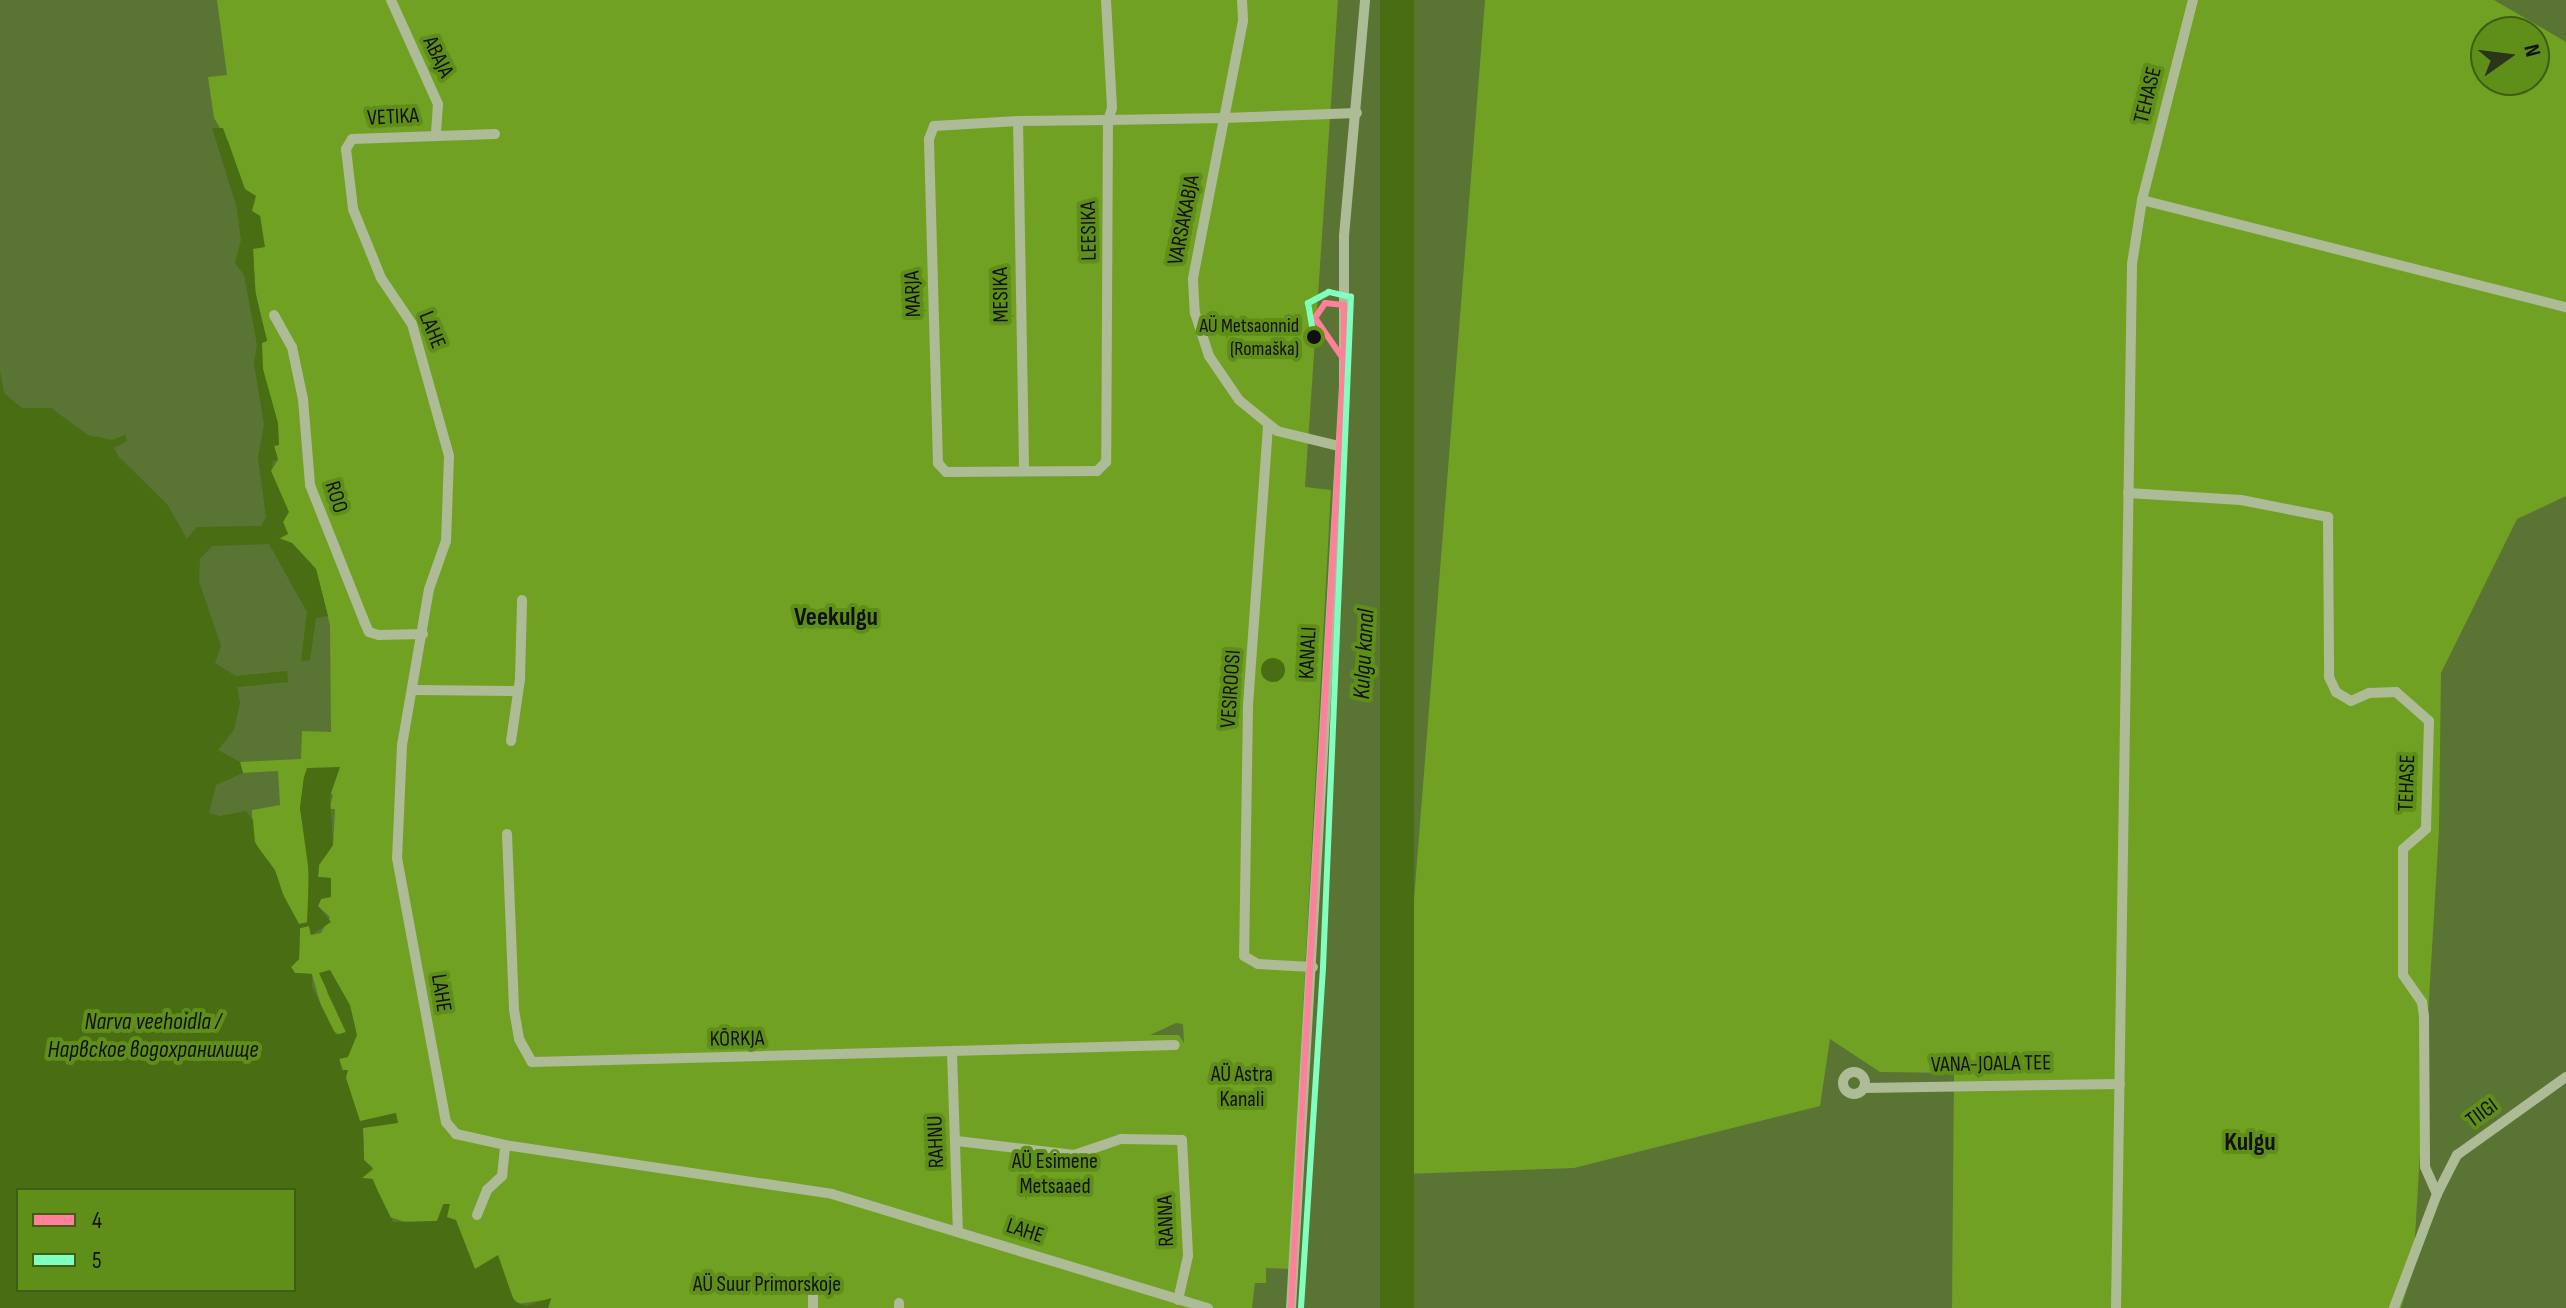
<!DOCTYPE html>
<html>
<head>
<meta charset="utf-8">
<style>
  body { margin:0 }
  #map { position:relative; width:2566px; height:1308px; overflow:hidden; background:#5a7433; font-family:"Sofia Sans Condensed",sans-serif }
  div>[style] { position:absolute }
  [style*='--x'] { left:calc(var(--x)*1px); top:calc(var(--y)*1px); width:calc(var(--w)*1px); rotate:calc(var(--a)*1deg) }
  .green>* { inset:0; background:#70a123 }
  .water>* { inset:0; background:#486d13; transform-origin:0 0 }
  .round { border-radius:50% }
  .minor>* { height:10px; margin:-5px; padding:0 5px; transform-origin:5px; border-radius:5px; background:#adbb96 }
  .minor>.ring { margin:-5px; padding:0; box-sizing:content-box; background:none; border:10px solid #adbb96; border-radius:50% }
  .bus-1>* { height:6px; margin:-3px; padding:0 3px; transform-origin:3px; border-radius:3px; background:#ff8098 }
  .bus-2>* { height:6px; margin:-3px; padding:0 3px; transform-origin:3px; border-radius:3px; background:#80ffbe }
  .dots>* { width:22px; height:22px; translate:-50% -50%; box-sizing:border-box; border:4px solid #5f8f18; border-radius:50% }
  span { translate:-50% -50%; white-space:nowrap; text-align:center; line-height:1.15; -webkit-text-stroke:8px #5f8f18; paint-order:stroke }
  .bus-label { font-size:20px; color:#111 }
  .right { translate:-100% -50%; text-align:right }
  .street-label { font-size:22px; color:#111 }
  .park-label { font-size:22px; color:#111 }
  .water-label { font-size:24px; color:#111; font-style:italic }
  .quarter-label { font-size:26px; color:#111; font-weight:700 }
  .legend { position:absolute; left:16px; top:1188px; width:280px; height:104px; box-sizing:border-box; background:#5f8f18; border:2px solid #405d15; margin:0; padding:10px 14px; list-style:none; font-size:24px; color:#111 }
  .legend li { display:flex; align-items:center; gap:16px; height:40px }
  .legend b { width:40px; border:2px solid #405d15 }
  .north { position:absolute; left:2470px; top:16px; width:80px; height:80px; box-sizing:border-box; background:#5f8f18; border:2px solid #405d15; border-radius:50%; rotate:76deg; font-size:22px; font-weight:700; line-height:32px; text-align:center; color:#111 }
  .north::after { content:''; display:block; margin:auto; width:28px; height:36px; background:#2b341d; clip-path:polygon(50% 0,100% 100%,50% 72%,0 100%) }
</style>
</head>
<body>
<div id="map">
  <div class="green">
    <i style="clip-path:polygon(evenodd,217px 0,1338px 0,1305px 487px,1331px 490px,1289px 1269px,1266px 1268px,1266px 1283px,1255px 1283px,1252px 1308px,548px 1308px,551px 1299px,518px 1304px,486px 1264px,475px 1269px,446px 1218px,449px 1204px,443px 1204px,437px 1221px,408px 1223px,387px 1216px,373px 1179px,362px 1178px,373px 1168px,364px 1160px,363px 1128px,395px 1113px,360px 1122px,339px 1058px,355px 1038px,341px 992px,330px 970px,327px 992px,346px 1032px,341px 1036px,332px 1030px,321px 1006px,312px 974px,295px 973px,291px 967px,299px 959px,300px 928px,309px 926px,311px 935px,321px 933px,330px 917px,318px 906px,330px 878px,318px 877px,319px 865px,333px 845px,335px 809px,329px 809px,333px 795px,304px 777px,300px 808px,308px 853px,309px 915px,307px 922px,299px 924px,253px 838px,252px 810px,280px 805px,278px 771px,243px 773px,240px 762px,301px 759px,302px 731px,331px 732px,330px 625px,316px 569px,292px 543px,279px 539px,288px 534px,283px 522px,288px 512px,271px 471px,278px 460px,274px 445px,278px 445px,262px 369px,262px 342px,267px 340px,256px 299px,253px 248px,264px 247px,260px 216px,252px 211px,228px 141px,214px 118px,208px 77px,227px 75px,217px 0,1176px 1023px,1183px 1024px,1184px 1043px,1179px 1035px,1150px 1035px,1176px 1023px)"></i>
    <i style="clip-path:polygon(evenodd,1485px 0,2494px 0,2566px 42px,2566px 496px,2517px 519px,2441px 673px,2439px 830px,2413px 1271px,2401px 1308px,1952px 1308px,1954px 1073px,1880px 1072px,1830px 1039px,1820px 1106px,1574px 1168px,1403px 1174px,1397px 1115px,1485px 0,2486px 32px,2534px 32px,2534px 80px,2486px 80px,2486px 32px)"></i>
  </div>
  <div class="water">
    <i style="left:1380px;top:0;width:34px;height:1310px"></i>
    <i style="clip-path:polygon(evenodd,212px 128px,223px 128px,245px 189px,256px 196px,252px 211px,260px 216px,265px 247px,253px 249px,255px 290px,267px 341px,262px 343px,263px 369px,278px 423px,279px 445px,274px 446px,278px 460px,273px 461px,271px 471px,289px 512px,283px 522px,288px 534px,279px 538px,292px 543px,316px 569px,328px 616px,316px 618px,310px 660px,301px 661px,307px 612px,269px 544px,212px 546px,200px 559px,199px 581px,221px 646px,215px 663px,236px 676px,287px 671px,288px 682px,237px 687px,240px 703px,234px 730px,218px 750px,240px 762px,243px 773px,216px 785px,209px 813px,220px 816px,246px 811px,253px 820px,255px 843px,275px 870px,284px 897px,299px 924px,307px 923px,309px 873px,300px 808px,304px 777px,307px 768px,340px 767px,330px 796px,333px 845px,319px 865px,318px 877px,331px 878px,331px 897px,321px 899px,318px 906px,331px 922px,311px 935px,309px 926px,300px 928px,299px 959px,291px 967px,295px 973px,312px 974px,312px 987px,336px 1035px,346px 1032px,319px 973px,330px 970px,350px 1005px,357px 1035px,348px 1057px,339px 1059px,342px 1070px,348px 1070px,346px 1078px,360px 1121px,396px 1113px,398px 1123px,363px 1128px,364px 1160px,373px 1169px,362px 1178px,372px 1179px,393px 1222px,437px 1221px,444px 1204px,450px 1204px,447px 1217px,456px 1220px,475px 1269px,498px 1255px,514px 1301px,526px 1306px,551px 1298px,548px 1308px,0 1308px,0 371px,4px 393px,22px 408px,51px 408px,88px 435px,112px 440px,125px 435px,127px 441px,114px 448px,119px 457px,167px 504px,187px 539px,197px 527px,261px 526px,266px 517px,258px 457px,264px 425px,254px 363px,257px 345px,244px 275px,235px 263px,241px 240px,237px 208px,212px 128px,294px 1190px,294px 1290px,18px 1290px,18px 1190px,294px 1190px)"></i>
    <i class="round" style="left:1261px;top:658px;width:24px;height:24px"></i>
  </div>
  <div class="minor">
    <i style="--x:391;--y:0;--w:114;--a:65.7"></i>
    <i style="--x:438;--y:104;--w:31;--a:94"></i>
    <i style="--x:1106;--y:0;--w:108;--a:86.8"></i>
    <i style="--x:1112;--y:108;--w:13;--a:108"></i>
    <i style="--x:1108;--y:120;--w:342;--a:90.3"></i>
    <i style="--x:1106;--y:462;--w:13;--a:135"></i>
    <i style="--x:1097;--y:471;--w:151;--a:179.6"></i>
    <i style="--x:946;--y:472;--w:12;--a:-132"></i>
    <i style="--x:938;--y:463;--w:324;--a:-91.6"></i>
    <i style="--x:929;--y:139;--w:14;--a:-69"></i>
    <i style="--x:934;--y:126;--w:84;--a:-3.4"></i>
    <i style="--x:1018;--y:121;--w:90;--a:-0.6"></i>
    <i style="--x:1108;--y:120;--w:116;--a:-1"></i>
    <i style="--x:1224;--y:118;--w:133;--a:-2.2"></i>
    <i style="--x:1242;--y:0;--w:21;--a:87"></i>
    <i style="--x:1243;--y:21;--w:263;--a:101"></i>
    <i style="--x:1193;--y:279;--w:34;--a:87"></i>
    <i style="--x:1195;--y:313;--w:45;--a:72"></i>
    <i style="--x:1209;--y:356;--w:53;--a:55.7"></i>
    <i style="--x:1239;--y:400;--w:49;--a:39.2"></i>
    <i style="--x:1277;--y:431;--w:64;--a:13.6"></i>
    <i style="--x:1018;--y:121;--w:348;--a:89"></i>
    <i style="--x:495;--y:134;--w:143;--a:178"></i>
    <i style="--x:352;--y:139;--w:12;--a:121"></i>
    <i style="--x:346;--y:149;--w:60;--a:83.3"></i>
    <i style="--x:353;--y:209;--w:74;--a:67.9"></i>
    <i style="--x:381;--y:278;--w:55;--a:56"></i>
    <i style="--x:412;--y:324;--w:137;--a:74.3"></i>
    <i style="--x:449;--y:456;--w:85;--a:92"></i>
    <i style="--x:446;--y:541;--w:51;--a:109.5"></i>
    <i style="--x:429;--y:589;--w:158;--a:99.8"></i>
    <i style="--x:402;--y:745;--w:113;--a:92.5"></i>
    <i style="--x:397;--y:858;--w:269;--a:79.5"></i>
    <i style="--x:446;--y:1122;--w:16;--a:50"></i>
    <i style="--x:456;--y:1134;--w:50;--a:12.7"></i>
    <i style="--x:505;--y:1145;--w:331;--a:8.5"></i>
    <i style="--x:832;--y:1194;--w:393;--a:16.9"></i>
    <i style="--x:2142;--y:200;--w:437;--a:14.2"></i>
    <i style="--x:274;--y:315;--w:37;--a:61"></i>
    <i style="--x:292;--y:347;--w:53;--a:78.1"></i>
    <i style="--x:303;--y:399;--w:86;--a:85.3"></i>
    <i style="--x:310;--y:485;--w:146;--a:68.3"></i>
    <i style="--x:364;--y:621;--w:12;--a:66"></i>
    <i style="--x:369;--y:632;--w:10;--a:17"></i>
    <i style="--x:379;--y:635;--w:44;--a:-1.3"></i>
    <i style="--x:1268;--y:426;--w:281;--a:94.1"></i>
    <i style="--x:1248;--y:706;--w:250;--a:90.9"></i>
    <i style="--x:1244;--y:956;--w:16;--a:30"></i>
    <i style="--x:1258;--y:964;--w:55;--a:3.1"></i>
    <i style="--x:2128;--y:493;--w:113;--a:3.5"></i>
    <i style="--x:2241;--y:500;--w:89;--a:11.1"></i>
    <i style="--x:2328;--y:517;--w:160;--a:89.6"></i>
    <i style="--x:2329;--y:677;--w:17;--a:65"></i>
    <i style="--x:2336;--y:692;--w:17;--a:31"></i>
    <i style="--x:2351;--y:701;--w:20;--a:-24"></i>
    <i style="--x:2369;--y:693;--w:27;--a:-2"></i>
    <i style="--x:2396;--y:692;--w:44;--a:41.3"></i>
    <i style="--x:2429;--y:721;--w:108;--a:91.6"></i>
    <i style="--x:2426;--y:829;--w:30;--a:139"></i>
    <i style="--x:2403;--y:849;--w:126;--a:90"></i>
    <i style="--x:2403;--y:975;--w:33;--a:55"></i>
    <i style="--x:2422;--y:1002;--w:14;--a:82"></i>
    <i style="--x:2424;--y:1016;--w:151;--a:89.6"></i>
    <i style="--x:2425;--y:1167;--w:30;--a:66"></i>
    <i style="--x:2437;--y:1194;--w:122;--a:110.7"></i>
    <i style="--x:416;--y:690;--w:102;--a:0.6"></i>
    <i style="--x:511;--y:741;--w:63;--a:-81.7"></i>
    <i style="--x:520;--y:679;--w:79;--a:-88.5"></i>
    <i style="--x:507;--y:834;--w:176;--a:87.7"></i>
    <i style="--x:514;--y:1010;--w:29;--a:80"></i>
    <i style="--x:519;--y:1039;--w:26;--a:61"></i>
    <i style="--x:532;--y:1062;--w:643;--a:-1.51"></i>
    <i style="--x:952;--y:1053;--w:177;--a:88.1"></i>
    <i class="ring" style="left:1843px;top:1072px;width:12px;height:12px"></i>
    <i style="--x:1864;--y:1088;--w:256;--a:-0.9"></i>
    <i style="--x:957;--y:1141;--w:118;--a:6.8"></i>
    <i style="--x:1074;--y:1155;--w:50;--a:-18.8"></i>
    <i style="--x:1121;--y:1139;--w:61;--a:0.9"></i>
    <i style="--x:1182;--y:1140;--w:116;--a:87"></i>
    <i style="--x:1188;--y:1256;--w:45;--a:102.8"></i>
    <i style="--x:2437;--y:1194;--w:44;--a:-62.9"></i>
    <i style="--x:2457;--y:1155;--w:134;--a:-35.6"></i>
    <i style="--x:477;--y:1215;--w:27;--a:-68"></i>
    <i style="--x:487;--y:1190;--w:21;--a:-43"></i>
    <i style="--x:502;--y:1176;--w:31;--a:-84"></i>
    <i style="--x:899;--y:1303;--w:5;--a:90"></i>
    <i style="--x:813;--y:1308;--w:19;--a:-90"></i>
    <i style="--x:1291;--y:1308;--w:924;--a:-86.71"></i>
    <i style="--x:1344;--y:386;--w:150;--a:-90"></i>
    <i style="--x:1344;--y:236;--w:237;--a:-84.9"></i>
    <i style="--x:2116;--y:1308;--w:1044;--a:-89.12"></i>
    <i style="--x:2132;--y:264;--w:65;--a:-81.1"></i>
    <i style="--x:2142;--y:200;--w:206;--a:-75.7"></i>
  </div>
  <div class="bus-1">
    <i style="--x:1325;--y:303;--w:19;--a:6"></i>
    <i style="--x:1344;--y:305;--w:55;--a:90"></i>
    <i style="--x:1344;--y:360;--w:51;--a:-124.6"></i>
    <i style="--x:1315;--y:318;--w:18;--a:-56"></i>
    <i style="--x:1291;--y:1308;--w:949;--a:-86.8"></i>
  </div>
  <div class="bus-2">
    <i style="--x:1301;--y:1308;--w:342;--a:-86.3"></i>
    <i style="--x:1323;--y:967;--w:671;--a:-87.61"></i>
    <i style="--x:1351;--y:297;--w:23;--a:-167"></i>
    <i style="--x:1329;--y:292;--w:24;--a:152"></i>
    <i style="--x:1308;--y:303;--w:35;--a:80"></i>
  </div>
  <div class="dots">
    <i style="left:1314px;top:337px;background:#111"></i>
  </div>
  <div class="bus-label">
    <span class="right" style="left:1299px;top:338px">AÜ Metsaonnid<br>(Romaška)</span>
  </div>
  <div class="street-label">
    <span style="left:438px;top:57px;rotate:64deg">ABAJA</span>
    <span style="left:2148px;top:95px;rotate:-76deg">TEHASE</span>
    <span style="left:393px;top:117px;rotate:-3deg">VETIKA</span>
    <span style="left:1184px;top:220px;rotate:-79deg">VARSAKABJA</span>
    <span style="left:1089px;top:231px;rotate:-91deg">LEESIKA</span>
    <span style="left:913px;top:294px;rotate:-92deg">MARJA</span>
    <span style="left:1001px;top:295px;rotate:-91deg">MESIKA</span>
    <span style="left:432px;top:330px;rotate:68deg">LAHE</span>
    <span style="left:336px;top:497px;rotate:73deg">ROO</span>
    <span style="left:1308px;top:653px;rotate:-87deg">KANALI</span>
    <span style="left:1231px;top:689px;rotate:-86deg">VESIROOSI</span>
    <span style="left:2407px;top:783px;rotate:-88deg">TEHASE</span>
    <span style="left:441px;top:993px;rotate:81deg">LAHE</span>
    <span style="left:737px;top:1039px;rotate:-1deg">KÕRKJA</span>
    <span style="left:1991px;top:1064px;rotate:-1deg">VANA-JOALA TEE</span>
    <span style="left:2482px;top:1113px;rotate:-36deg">TIIGI</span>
    <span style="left:936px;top:1142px;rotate:-92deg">RAHNU</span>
    <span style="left:1166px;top:1221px;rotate:-92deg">RANNA</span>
    <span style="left:1025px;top:1231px;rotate:18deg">LAHE</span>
  </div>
  <div class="park-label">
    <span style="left:1242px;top:1087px">AÜ Astra<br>Kanali</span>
    <span style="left:1055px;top:1174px">AÜ Esimene<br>Metsaaed</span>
    <span style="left:767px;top:1285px">AÜ Suur Primorskoje</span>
  </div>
  <div class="water-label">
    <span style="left:1364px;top:654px;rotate:-87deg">Kulgu kanal</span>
    <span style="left:153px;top:1036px">Narva veehoidla /<br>Нарвское водохранилище</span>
  </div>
  <div class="quarter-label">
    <span style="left:836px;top:618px">Veekulgu</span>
    <span style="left:2250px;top:1143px">Kulgu</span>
  </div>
  <ul class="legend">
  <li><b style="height:10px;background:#ff8098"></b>4</li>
  <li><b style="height:10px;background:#80ffbe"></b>5</li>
  </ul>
  <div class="north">N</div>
</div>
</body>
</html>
